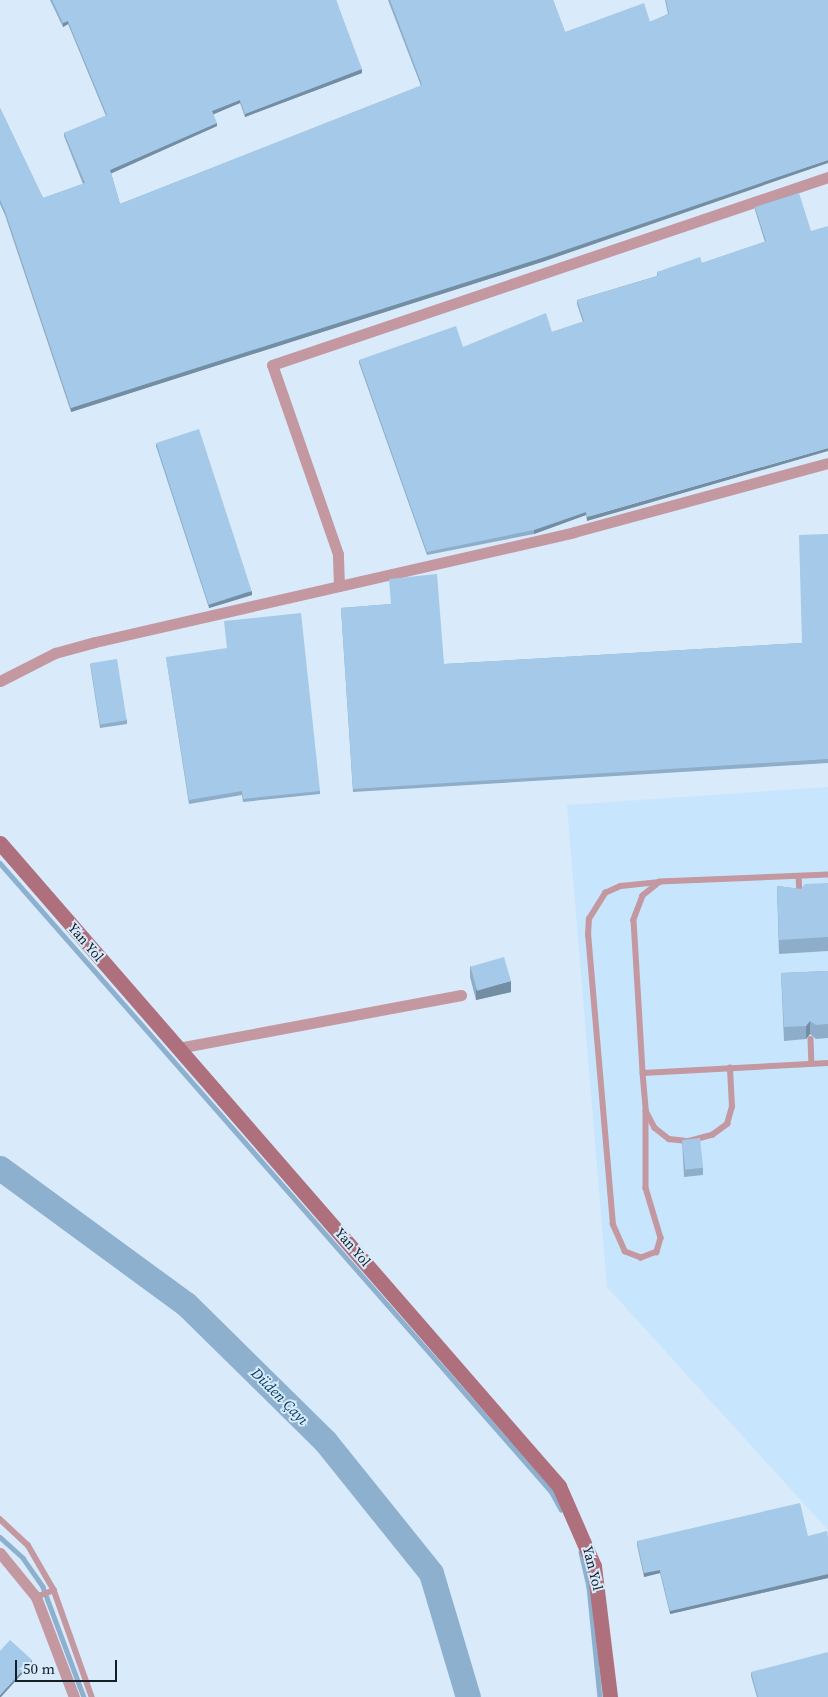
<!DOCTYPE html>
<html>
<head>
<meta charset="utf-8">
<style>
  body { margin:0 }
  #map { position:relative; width:828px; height:1697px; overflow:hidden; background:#d9eafa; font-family:"Source Serif 4",serif }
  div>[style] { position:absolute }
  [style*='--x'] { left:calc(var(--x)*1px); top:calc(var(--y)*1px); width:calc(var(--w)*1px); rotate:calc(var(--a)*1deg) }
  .built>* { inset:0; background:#c8e5fe }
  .stream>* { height:4.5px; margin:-2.25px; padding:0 2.25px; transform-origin:2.25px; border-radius:2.25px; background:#8db0cf }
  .river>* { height:25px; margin:-12.5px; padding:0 12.5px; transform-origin:12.5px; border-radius:12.5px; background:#8db0cf }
  .lane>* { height:5.5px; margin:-2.75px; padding:0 2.75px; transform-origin:2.75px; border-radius:2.75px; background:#c498a0 }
  .street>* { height:11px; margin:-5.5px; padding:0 5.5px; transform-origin:5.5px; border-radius:5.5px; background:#c498a0 }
  .secondary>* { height:15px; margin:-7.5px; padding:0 7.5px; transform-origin:7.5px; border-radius:7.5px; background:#af707d }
  .wall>* { inset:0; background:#8dadc8 }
  .shaded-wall>* { inset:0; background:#738da3 }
  .building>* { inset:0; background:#a4c9e9; transform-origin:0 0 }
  span { translate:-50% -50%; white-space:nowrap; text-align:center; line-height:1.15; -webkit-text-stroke:4px #d9eafa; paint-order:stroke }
  .street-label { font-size:14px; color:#141f28 }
  .water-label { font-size:15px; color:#003d65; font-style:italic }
  .scale { position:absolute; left:15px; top:1660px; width:102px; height:22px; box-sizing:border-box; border:2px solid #141f28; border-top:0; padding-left:6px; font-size:15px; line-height:18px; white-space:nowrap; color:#141f28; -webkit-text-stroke:4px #d9eafa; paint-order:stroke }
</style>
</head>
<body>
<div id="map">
  <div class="built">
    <i style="clip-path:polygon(828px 787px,828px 1530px,607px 1287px,567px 805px)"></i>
  </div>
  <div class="stream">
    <i style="--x:0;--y:863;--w:835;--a:48.74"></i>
    <i style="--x:551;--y:1491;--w:21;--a:61"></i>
    <i style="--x:0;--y:1537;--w:31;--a:42"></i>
    <i style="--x:23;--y:1558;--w:35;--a:55"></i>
    <i style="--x:43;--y:1587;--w:117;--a:69.6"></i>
    <i style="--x:581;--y:1552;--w:36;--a:77"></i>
    <i style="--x:589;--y:1587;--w:111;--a:84.3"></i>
  </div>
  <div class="river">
    <i style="--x:0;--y:1168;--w:230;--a:36.2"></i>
    <i style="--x:186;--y:1304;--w:195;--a:44.6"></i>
    <i style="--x:325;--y:1441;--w:169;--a:51.2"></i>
    <i style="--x:431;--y:1573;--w:129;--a:73.4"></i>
  </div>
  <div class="lane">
    <i style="--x:828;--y:875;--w:168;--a:177.6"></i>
    <i style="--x:660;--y:882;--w:22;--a:141"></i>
    <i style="--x:643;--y:896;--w:26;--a:111"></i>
    <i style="--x:634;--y:920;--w:153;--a:86.6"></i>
    <i style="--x:643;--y:1073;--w:185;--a:-3.1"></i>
    <i style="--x:799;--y:876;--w:21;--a:87"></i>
    <i style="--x:811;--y:1039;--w:24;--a:88"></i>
    <i style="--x:643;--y:1073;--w:38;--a:85"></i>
    <i style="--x:646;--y:1111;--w:19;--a:62"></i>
    <i style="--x:655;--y:1128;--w:18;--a:38"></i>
    <i style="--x:669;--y:1139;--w:20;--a:6"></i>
    <i style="--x:689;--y:1141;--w:24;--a:-15"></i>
    <i style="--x:712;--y:1135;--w:19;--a:-36"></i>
    <i style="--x:727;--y:1124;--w:18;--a:-74"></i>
    <i style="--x:732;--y:1107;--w:39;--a:-93"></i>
    <i style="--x:646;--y:1111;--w:77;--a:90"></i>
    <i style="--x:646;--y:1188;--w:52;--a:73.3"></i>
    <i style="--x:661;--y:1238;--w:15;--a:106"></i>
    <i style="--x:657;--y:1252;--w:17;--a:159"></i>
    <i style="--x:641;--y:1258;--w:17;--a:-159"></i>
    <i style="--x:625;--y:1252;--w:30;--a:-114"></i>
    <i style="--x:613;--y:1225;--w:290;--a:-94.9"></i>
    <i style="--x:588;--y:936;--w:17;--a:-87"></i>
    <i style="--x:589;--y:919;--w:31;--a:-58"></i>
    <i style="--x:605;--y:893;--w:17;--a:-24"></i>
    <i style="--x:621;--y:886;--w:39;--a:-6"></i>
    <i style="--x:0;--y:1519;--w:38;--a:43"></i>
    <i style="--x:28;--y:1545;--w:52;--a:60"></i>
    <i style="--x:54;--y:1590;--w:114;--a:70.4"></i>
    <i style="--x:36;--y:1597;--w:19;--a:-21"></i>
  </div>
  <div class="street">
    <i style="--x:339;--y:586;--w:32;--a:-92"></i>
    <i style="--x:338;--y:554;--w:200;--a:-109.2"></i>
    <i style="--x:272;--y:365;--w:587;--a:-18.68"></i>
    <i style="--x:0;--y:681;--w:62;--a:-27"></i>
    <i style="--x:55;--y:653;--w:41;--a:-15.4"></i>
    <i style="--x:95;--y:642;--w:491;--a:-12.9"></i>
    <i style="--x:574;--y:532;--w:263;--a:-15.2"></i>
    <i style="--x:178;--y:1048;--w:288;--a:-10.6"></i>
    <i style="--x:0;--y:1553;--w:57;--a:50.7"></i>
    <i style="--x:36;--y:1597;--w:107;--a:69.2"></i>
  </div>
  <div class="secondary">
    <i style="--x:0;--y:843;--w:852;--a:49"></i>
    <i style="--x:559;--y:1486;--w:87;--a:66.4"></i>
    <i style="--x:594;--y:1566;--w:132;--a:83"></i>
  </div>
  <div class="wall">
    <i style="clip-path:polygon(50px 0,336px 0,362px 73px,245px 117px,240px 103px,213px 114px,217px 126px,111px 173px,120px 204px,421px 86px,388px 0,553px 0,565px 32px,650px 22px,668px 14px,665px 0,828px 0,545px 261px,71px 412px,5px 215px,0 204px,0 108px,43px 198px,83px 184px,64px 136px,64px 133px,106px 116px,68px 24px,63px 27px)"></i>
    <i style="clip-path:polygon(799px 193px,587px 521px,586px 515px,534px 534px,427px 555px,359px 363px,359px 360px,463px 347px,552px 332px,583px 322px,577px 304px,577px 300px,657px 276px,657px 272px,702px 263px,765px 242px,755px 210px,755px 207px)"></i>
    <i style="clip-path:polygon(156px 443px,252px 595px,209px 608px,156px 446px)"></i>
    <i style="clip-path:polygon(828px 534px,828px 763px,353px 792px,341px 608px,391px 604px,444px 664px,802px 643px)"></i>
    <i style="clip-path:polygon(166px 657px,320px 791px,320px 794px,243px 802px,242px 795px,189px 804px)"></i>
    <i style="clip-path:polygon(90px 664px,127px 720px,127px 724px,100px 728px)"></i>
    <i style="clip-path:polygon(828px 883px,828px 951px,779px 954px,777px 886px,801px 889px)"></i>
    <i style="clip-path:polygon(470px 966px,511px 992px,476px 1000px,470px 977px)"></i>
    <i style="clip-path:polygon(828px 971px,828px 1038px,816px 1039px,810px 1034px,806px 1039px,784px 1041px,781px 973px)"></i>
    <i style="clip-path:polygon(682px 1139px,703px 1168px,703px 1175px,684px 1177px)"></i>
    <i style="clip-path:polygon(808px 1536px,828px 1537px,828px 1578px,670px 1614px,660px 1573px,644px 1577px,637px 1545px,637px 1541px)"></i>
    <i style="clip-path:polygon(751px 1672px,828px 1697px,757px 1697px,751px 1676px)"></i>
  </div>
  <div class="shaded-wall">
    <i style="clip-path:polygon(68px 21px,68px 24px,63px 27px,63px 23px)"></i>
    <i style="clip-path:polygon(362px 69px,362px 73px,245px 117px,245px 114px)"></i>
    <i style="clip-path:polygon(240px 100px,240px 103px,212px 115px,212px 111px)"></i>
    <i style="clip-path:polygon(217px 123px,217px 126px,110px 174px,110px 170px)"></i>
    <i style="clip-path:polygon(828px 160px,828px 163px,545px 261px,71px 412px,71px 408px)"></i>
    <i style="clip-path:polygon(828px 448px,828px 451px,587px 521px,587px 517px)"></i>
    <i style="clip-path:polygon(586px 512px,586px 515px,534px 534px,534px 530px)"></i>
    <i style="clip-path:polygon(252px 591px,252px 595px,209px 608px,209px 605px)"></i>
    <i style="clip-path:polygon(511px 981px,511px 992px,476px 1000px,476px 990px)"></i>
    <i style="clip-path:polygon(810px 1021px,810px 1034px,806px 1039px,806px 1026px)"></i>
    <i style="clip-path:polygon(660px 1570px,660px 1573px,644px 1577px,644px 1573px)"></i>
    <i style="clip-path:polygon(828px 1574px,828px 1578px,670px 1614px,670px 1611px)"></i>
    <i style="clip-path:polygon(32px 1660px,32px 1663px,1px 1697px,0 1697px,0 1695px)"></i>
  </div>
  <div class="building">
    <i style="clip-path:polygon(52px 0,336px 0,362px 69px,245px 114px,240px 100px,212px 111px,217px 123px,110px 170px,120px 204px,422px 85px,390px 0,553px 0,565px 32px,644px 3px,650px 22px,669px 14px,666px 0,828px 0,828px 160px,545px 257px,71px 408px,5px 211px,0 200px,0 108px,43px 198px,85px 183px,64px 133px,107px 115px,68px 21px,63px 23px)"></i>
    <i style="clip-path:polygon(799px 193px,811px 231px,828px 226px,828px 448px,587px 517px,586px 512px,534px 530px,427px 552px,359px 360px,456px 326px,463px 347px,546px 313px,552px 332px,584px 321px,577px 300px,658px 276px,657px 272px,700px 257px,702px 263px,766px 241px,755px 207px)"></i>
    <i style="left:199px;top:429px;width:170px;height:45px;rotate:72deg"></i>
    <i style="clip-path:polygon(828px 534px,828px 759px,353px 789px,341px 608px,391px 604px,389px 579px,437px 574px,444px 664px,802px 643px,799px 535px)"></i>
    <i style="clip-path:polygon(301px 613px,320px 791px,243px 799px,242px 791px,189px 800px,166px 657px,227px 648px,224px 621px)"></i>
    <i style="left:117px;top:659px;width:62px;height:27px;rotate:81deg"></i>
    <i style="clip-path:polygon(828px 883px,828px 937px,779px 940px,777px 886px,801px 889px,805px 884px)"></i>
    <i style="left:504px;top:957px;width:25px;height:35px;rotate:74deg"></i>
    <i style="clip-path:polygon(828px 971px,828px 1024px,816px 1025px,810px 1021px,806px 1026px,784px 1027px,781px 973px)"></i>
    <i style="left:700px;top:1138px;width:30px;height:18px;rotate:84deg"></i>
    <i style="clip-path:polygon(800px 1503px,808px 1536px,827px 1531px,828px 1537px,828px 1574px,670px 1611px,660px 1570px,644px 1573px,637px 1541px)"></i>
    <i style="clip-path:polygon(10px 1640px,32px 1660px,0 1695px,0 1651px)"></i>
    <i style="clip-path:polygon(828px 1652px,828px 1697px,758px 1697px,751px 1672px)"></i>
  </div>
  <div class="street-label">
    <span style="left:86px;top:942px;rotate:49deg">Yan Yol</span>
    <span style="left:353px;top:1247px;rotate:49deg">Yan Yol</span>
    <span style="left:593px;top:1568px;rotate:76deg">Yan Yol</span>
  </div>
  <div class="water-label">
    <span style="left:280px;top:1396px;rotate:45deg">Düden Çayı</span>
  </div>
  <div class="scale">50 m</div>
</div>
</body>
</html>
